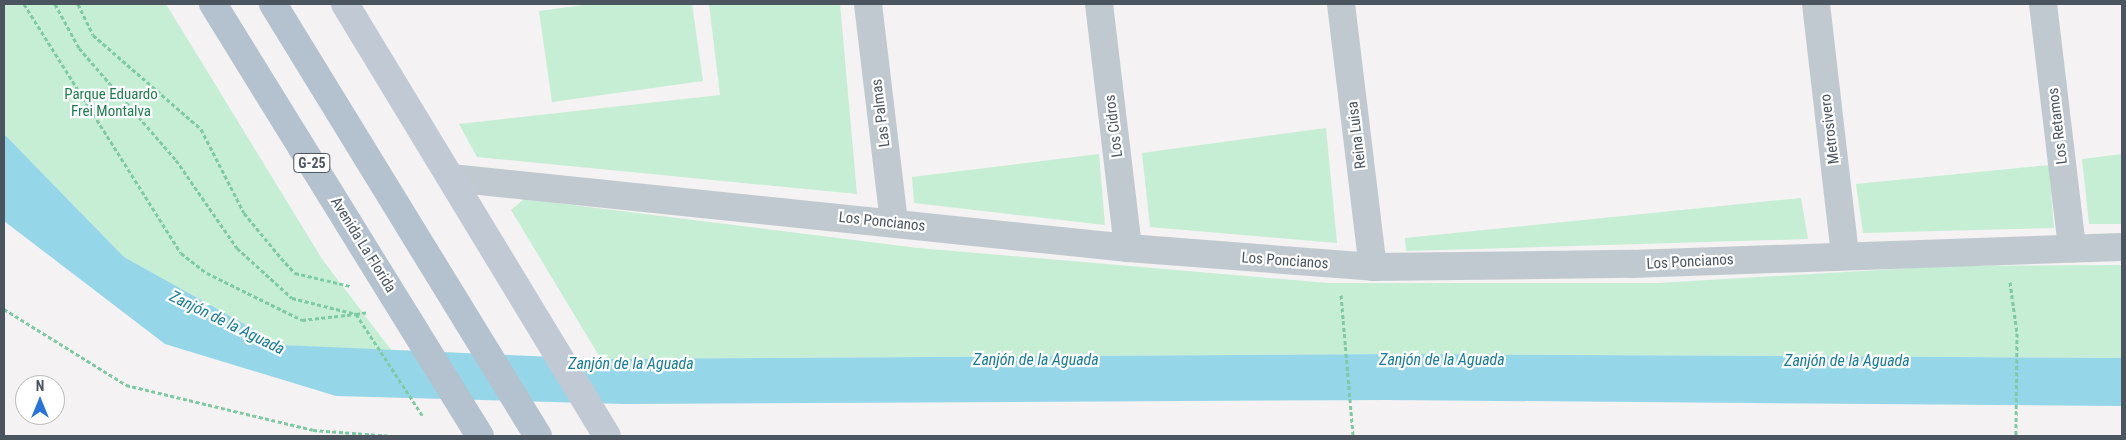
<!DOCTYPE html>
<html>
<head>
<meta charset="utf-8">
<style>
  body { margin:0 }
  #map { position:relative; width:2126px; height:440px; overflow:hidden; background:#f4f2f2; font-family:"Roboto Condensed",sans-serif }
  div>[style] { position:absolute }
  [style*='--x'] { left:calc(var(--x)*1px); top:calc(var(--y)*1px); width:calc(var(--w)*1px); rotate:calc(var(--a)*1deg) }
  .green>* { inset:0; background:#c5eed5 }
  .water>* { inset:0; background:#95d6e8 }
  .path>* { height:3px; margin-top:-1.5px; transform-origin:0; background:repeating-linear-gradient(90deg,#7ecaa5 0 4px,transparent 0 6.5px) }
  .street>* { height:28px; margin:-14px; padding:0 14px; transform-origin:14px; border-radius:14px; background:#c1c9d0 }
  .secondary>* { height:28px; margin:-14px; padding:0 14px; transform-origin:14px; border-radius:14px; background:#c1cad4 }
  .primary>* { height:28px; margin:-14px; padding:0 14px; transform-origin:14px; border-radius:14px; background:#b4c1ce }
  span { translate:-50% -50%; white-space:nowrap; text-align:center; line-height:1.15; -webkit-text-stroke:4.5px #fff; paint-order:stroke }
  .shield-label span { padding:1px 4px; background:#fff; border:1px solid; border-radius:4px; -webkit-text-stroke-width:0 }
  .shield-label { font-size:14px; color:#4b555f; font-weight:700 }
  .park-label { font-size:15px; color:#1e7d4e }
  .street-label { font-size:15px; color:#4b555f }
  .water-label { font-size:16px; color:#167c98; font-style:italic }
  .frame { position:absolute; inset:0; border:5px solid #4b555f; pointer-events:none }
  .north { position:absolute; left:15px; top:375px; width:50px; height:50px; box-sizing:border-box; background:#fff; border:1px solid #b7bbbf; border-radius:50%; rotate:0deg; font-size:14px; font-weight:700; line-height:20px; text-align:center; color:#4b555f }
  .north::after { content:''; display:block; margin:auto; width:18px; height:22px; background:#2674da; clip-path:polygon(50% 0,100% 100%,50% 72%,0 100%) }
</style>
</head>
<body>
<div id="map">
  <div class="green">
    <i style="clip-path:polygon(4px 4px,166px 4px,322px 259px,392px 351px,282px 345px,124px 257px,4px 134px)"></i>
    <i style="clip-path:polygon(591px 4px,692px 4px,703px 81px,552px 102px,539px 11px)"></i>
    <i style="clip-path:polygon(709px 4px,840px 4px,857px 194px,477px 157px,459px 124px,720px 95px)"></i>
    <i style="clip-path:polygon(1326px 128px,1337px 243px,1150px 227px,1142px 153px)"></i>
    <i style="clip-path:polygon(1099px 154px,1105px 225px,914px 203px,912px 177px)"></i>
    <i style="clip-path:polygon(2122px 154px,2122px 224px,2089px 224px,2082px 159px)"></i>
    <i style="clip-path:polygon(2049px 165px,2054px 228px,1863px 233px,1856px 184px)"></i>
    <i style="clip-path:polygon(1801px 198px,1808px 239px,1406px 251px,1405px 238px)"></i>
    <i style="clip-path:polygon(524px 199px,918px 248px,1328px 283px,1658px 283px,1946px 266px,2122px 265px,2122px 358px,1399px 354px,601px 359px,511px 210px)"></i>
  </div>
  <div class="water">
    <i style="clip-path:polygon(4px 134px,124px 257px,282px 345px,601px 359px,1399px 354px,2122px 358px,2122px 406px,1387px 400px,625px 404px,336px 396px,165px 344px,4px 221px)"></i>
  </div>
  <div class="path">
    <i style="--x:24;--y:4;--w:294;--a:57.8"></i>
    <i style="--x:181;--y:253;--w:33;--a:38"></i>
    <i style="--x:207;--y:273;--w:106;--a:26.3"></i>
    <i style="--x:302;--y:320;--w:54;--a:-6.3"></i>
    <i style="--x:356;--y:314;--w:121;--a:56.8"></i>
    <i style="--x:55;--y:4;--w:50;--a:61.4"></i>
    <i style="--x:79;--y:48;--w:148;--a:49.1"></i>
    <i style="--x:176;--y:160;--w:107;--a:55.3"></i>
    <i style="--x:237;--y:248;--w:74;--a:42.3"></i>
    <i style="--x:292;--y:298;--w:66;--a:14"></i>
    <i style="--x:356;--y:314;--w:12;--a:-9"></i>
    <i style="--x:78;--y:4;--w:34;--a:64"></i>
    <i style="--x:93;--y:35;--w:143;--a:41"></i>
    <i style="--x:201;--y:129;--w:94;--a:62.9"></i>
    <i style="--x:244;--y:213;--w:58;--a:50.6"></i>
    <i style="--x:281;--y:258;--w:21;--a:47"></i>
    <i style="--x:295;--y:273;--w:57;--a:13.3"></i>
    <i style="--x:2010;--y:282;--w:51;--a:82.2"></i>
    <i style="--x:2017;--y:333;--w:103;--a:90.6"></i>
    <i style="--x:1341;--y:295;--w:142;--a:85.1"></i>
    <i style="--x:4;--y:309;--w:144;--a:31.9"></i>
    <i style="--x:126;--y:385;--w:192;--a:13.5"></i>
    <i style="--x:313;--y:430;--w:80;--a:4.3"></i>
  </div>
  <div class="street">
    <i style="--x:868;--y:4;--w:221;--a:83.2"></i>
    <i style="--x:1099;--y:4;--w:246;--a:83.2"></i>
    <i style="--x:1341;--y:4;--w:265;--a:83.1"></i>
    <i style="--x:1816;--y:4;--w:253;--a:83.4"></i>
    <i style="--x:2043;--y:4;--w:246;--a:83.2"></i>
    <i style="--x:451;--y:178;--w:681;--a:5.9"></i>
    <i style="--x:1128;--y:248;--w:246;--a:4.4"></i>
    <i style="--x:1373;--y:267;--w:259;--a:-0.7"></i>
    <i style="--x:1632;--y:264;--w:490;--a:-2"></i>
  </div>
  <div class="secondary">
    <i style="--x:345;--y:4;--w:505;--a:58.76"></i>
  </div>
  <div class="primary">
    <i style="--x:213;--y:4;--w:508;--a:58.28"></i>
    <i style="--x:273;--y:4;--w:507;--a:58.47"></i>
  </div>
  <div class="shield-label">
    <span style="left:312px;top:163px">G-25</span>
  </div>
  <div class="park-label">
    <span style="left:111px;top:103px">Parque Eduardo<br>Frei Montalva</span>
  </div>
  <div class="street-label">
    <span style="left:881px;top:113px;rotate:-97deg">Las Palmas</span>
    <span style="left:1114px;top:126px;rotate:-97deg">Los Cidros</span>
    <span style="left:2058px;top:126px;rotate:-97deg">Los Retamos</span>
    <span style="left:1830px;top:129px;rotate:-97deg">Metrosivero</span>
    <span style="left:1357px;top:135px;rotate:-97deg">Reina Luisa</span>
    <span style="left:882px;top:222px;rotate:6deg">Los Poncianos</span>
    <span style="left:363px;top:245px;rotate:58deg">Avenida La Florida</span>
    <span style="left:1285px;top:261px;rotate:4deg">Los Poncianos</span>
    <span style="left:1690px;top:262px;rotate:-3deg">Los Poncianos</span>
  </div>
  <div class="water-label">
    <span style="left:227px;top:323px;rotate:26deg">Zanjón de la Aguada</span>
    <span style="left:1036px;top:360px">Zanjón de la Aguada</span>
    <span style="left:1442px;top:360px">Zanjón de la Aguada</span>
    <span style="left:1847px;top:361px">Zanjón de la Aguada</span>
    <span style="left:631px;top:364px">Zanjón de la Aguada</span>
  </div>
  <div class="frame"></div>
  <div class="north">N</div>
</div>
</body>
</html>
